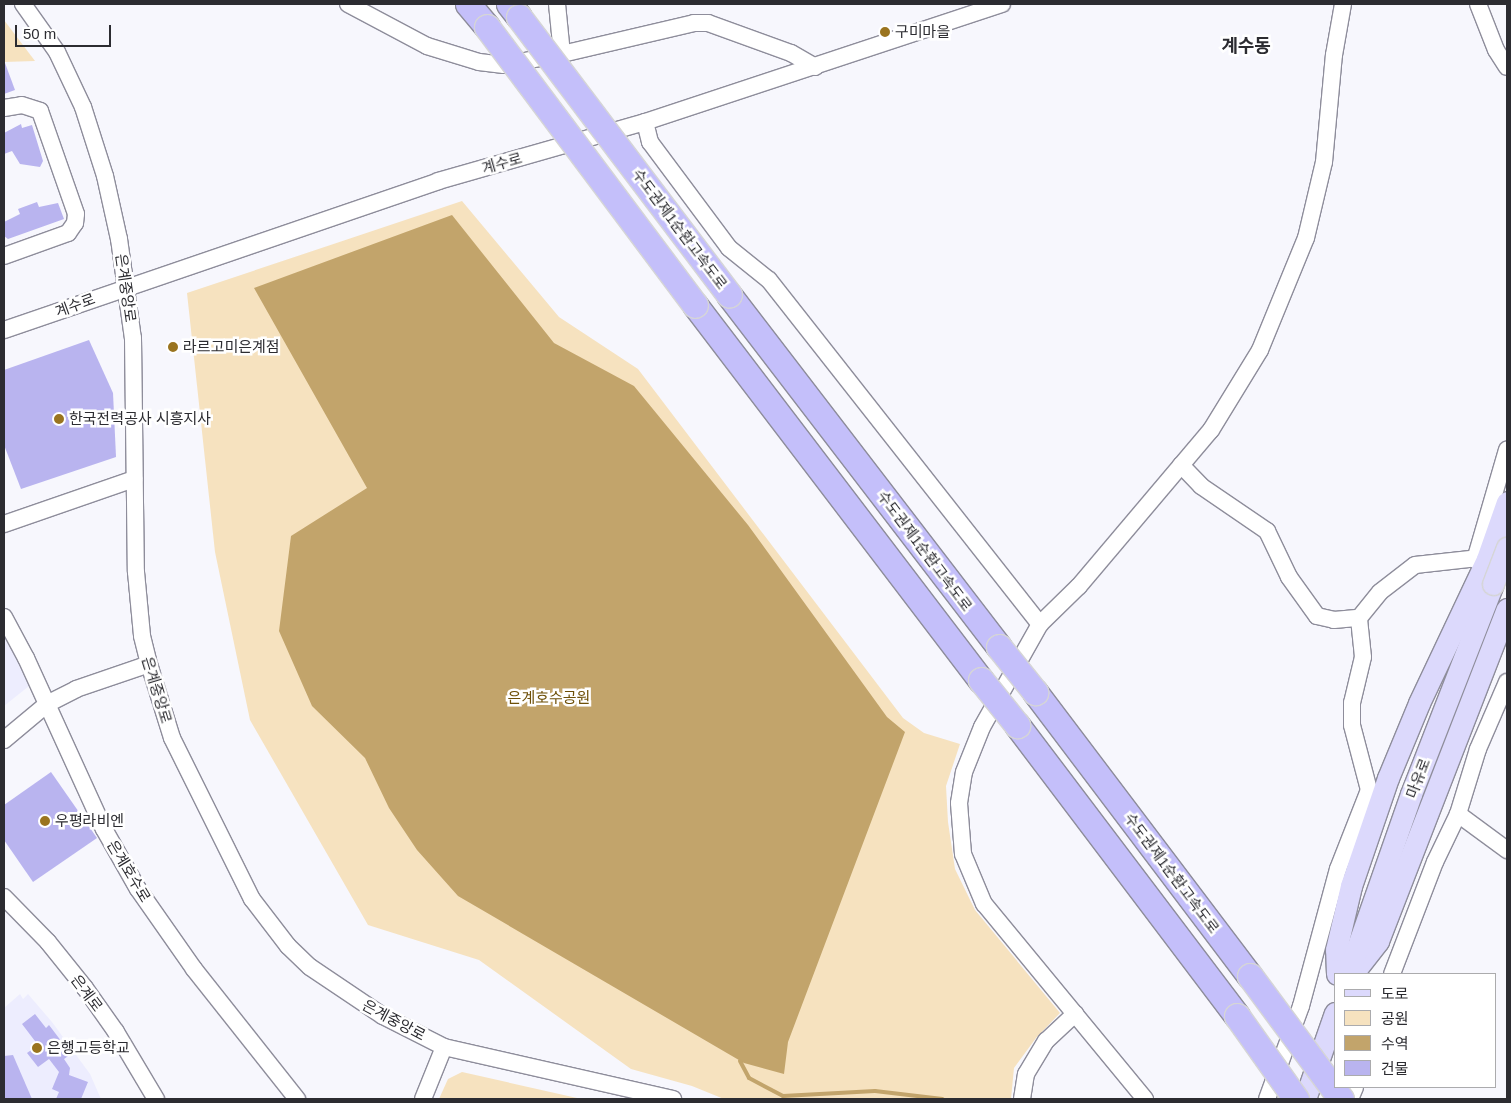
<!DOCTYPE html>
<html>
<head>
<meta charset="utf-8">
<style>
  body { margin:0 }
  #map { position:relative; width:1511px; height:1103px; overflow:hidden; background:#f7f7fd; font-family:Arial,"Noto Sans KR",sans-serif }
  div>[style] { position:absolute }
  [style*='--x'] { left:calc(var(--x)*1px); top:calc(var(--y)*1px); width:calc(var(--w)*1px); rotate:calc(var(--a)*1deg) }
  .built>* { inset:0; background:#ededfe }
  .green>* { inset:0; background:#f6e2bf }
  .water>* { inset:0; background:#c2a46b }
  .stream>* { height:4px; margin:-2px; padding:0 2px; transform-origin:2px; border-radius:2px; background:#c2a46b }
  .building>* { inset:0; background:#b9b4ef }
  .roads { filter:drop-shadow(1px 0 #8e8d9b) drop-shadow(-1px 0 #8e8d9b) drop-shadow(0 1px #8e8d9b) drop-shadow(0 -1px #8e8d9b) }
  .minor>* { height:16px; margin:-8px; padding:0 8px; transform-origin:8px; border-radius:8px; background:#fff }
  .major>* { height:21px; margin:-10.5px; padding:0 10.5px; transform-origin:10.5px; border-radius:10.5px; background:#dcd9fc }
  .highway>* { height:25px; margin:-12.5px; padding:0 12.5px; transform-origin:12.5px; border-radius:12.5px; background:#c4bffa }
  .bridges { filter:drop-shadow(1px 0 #d5d5d6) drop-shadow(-1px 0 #d5d5d6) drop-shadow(0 1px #d5d5d6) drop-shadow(0 -1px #d5d5d6) }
  .major-bridge>* { height:21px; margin:-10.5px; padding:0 10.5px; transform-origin:10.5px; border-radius:10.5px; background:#dcd9fc }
  .highway-bridge>* { height:25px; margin:-12.5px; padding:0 12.5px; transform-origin:12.5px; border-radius:12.5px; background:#c4bffa }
  .dots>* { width:14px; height:14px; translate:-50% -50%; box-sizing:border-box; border:2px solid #fff; border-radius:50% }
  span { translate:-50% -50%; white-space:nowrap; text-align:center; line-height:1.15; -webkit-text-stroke:5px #fff; paint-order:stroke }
  .poi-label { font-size:15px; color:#2c2c31 }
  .left { translate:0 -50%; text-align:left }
  .street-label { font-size:15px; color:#2c2c31 }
  .park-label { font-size:15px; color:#6e5008 }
  .quarter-label { font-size:18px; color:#2c2c31; font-weight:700 }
  .frame { position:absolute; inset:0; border:5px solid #2c2c31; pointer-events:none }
  .legend { position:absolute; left:1334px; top:973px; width:162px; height:115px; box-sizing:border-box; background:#fff; border:1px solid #ababad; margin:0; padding:6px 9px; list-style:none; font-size:15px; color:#2c2c31 }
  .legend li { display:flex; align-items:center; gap:10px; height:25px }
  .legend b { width:25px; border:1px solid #ababad }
  .scale { position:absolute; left:15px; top:25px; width:96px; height:22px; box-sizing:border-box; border:2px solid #2c2c31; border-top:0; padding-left:6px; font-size:15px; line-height:18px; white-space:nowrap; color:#2c2c31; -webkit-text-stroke:4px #fff; paint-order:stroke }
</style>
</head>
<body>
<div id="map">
  <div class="built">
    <i style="clip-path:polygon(4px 630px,29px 686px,4px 706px)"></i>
    <i style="clip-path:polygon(20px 994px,23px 999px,28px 994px,52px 1022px,90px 1074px,101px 1099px,4px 1099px,4px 1008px)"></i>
  </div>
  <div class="green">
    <i style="clip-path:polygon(4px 20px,35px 61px,4px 62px)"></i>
    <i style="clip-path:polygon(462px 201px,559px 317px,638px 369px,903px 718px,924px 733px,960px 744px,946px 786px,948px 822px,955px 869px,975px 910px,1060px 1013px,1036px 1038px,1014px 1068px,1011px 1099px,724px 1099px,692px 1086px,631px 1069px,479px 960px,368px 925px,250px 720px,215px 552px,187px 293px)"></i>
    <i style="clip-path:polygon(462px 1072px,577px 1098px,581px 1099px,439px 1099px,448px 1079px)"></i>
  </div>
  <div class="water">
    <i style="clip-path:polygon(452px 215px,554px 343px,634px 386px,748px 525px,887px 717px,905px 732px,788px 1042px,784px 1074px,744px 1063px,458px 896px,417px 850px,389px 808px,365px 758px,312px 706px,279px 631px,291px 536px,367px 488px,254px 288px)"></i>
  </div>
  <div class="stream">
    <i style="--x:740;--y:1061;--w:19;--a:62"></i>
    <i style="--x:749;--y:1078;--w:38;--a:28"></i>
    <i style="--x:783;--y:1096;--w:92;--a:-3.1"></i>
    <i style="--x:875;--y:1091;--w:68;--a:6.7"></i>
  </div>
  <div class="building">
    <i style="clip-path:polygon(5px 63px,15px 90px,4px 94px,4px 64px)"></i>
    <i style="clip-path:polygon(21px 124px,22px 128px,32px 125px,43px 161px,40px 167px,20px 164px,12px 151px,4px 154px,4px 133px)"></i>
    <i style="clip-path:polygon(37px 202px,39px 207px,58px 203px,64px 219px,8px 239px,4px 236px,4px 222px,20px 214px,18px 209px)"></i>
    <i style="clip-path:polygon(89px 340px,113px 393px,116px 457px,21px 489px,4px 445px,4px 370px)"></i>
    <i style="clip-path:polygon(51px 772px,97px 838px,33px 882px,4px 840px,4px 805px)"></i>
    <i style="clip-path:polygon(35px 1014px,46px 1028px,49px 1025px,71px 1054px,64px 1059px,70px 1068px,69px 1075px,88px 1082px,81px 1099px,56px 1099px,59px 1092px,52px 1089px,59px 1072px,49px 1059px,38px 1067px,27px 1053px,38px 1045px,22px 1024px)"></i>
    <i style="clip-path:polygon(13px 1055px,32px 1099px,4px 1099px,4px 1056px)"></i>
  </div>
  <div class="roads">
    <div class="minor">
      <i style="--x:23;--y:4;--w:59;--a:54.7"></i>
      <i style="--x:57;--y:52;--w:61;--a:64.7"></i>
      <i style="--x:83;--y:107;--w:72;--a:72.3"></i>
      <i style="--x:105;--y:176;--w:65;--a:77.5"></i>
      <i style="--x:119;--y:239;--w:100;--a:82"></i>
      <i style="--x:133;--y:338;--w:234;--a:89.3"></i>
      <i style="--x:136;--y:572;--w:64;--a:84.6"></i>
      <i style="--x:142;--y:636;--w:29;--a:76"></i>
      <i style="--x:149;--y:664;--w:77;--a:72.7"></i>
      <i style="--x:172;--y:738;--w:180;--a:63.6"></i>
      <i style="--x:252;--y:899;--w:59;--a:52.5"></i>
      <i style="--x:288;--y:946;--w:30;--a:44"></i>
      <i style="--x:310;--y:967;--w:88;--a:33.9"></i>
      <i style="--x:383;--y:1016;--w:68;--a:26.9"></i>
      <i style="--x:444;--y:1047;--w:235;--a:12.8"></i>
      <i style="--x:348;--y:4;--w:89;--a:28"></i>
      <i style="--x:427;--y:46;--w:54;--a:17.1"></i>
      <i style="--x:479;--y:62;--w:25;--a:7"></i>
      <i style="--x:504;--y:65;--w:53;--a:-10.9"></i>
      <i style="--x:557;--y:4;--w:50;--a:84.3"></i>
      <i style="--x:562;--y:54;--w:136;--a:-13.2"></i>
      <i style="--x:694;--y:23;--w:14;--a:0"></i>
      <i style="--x:708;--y:23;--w:88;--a:19.9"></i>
      <i style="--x:791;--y:53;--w:28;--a:30"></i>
      <i style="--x:1478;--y:4;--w:49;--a:68.6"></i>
      <i style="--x:1496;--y:50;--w:20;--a:57"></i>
      <i style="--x:4;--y:108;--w:18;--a:-9"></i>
      <i style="--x:22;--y:105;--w:19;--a:18"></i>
      <i style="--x:40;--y:111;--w:109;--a:70.7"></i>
      <i style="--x:76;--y:214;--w:9;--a:96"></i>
      <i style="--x:75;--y:223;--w:12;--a:125"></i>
      <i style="--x:68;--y:233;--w:68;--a:160.2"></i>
      <i style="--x:645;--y:122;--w:21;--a:76"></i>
      <i style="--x:650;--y:142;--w:132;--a:53.3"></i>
      <i style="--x:729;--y:248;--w:51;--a:38.7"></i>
      <i style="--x:769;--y:280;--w:438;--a:51.8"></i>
      <i style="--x:4;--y:330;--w:459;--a:-18.9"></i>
      <i style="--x:438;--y:181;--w:215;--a:-15.9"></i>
      <i style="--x:645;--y:122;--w:376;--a:-18.3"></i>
      <i style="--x:1181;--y:465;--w:29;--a:46"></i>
      <i style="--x:1201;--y:486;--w:80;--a:34.3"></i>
      <i style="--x:1267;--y:531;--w:51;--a:64.4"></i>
      <i style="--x:1289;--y:577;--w:48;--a:54.3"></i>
      <i style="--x:1317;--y:616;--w:17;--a:13"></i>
      <i style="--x:1334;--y:620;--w:25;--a:-5"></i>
      <i style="--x:1359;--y:618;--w:33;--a:-51"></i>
      <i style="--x:1380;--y:592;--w:44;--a:-37.6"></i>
      <i style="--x:1415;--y:565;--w:81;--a:-6.3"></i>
      <i style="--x:4;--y:524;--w:138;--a:-19.1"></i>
      <i style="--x:1475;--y:560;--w:115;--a:-73.8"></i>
      <i style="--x:4;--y:617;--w:47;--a:61.8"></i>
      <i style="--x:26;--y:658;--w:188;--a:65.5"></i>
      <i style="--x:104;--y:829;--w:69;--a:60.5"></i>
      <i style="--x:138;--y:889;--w:98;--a:55"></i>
      <i style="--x:194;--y:969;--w:166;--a:51.6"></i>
      <i style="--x:4;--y:740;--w:56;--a:-39.9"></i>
      <i style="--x:47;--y:704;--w:33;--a:-27"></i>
      <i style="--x:76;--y:689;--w:77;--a:-18.9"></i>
      <i style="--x:1458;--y:814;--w:61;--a:36.3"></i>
      <i style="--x:4;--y:897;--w:63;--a:45.6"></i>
      <i style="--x:48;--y:942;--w:59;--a:51.2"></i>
      <i style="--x:85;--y:988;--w:54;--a:54.8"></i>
      <i style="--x:116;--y:1032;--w:78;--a:59.2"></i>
      <i style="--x:1392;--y:974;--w:120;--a:-69"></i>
      <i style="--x:1435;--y:862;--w:53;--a:-64.4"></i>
      <i style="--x:1458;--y:814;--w:68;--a:-72.9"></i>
      <i style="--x:1478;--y:749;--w:73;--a:-66.6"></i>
      <i style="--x:423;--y:1099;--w:56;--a:-68"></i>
      <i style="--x:1022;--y:1099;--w:25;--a:-81"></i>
      <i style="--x:1026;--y:1074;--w:39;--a:-59"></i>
      <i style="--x:1046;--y:1041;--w:40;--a:-43"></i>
      <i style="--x:1145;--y:1099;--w:253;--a:-129.5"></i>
      <i style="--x:984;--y:904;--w:54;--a:-112.8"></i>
      <i style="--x:963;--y:854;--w:51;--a:-94.5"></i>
      <i style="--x:959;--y:803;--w:31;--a:-81"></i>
      <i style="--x:964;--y:772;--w:48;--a:-68.2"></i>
      <i style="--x:982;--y:727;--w:118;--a:-60.6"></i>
      <i style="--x:1040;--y:624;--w:54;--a:-44.3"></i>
      <i style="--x:1079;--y:586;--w:204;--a:-49.8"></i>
      <i style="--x:1211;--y:430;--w:94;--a:-58.5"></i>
      <i style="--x:1260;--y:350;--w:121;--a:-67.7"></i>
      <i style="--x:1306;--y:238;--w:78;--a:-76.7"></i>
      <i style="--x:1324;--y:162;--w:107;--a:-84.7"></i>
      <i style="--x:1334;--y:55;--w:52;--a:-80"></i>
      <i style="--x:1267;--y:1099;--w:99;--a:-69.9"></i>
      <i style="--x:1301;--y:1006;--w:142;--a:-74.9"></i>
      <i style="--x:1338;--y:869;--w:85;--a:-68.6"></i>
      <i style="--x:1369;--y:790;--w:67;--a:-104.7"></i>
      <i style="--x:1352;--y:725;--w:22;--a:-90"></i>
      <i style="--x:1352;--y:703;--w:47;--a:-76.6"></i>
      <i style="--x:1363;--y:657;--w:39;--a:-96"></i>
      <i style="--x:1350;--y:1099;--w:13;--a:-67"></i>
    </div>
    <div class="major">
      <i style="--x:1357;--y:968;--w:34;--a:-52"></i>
      <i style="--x:1378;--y:941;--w:356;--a:-68.8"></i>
      <i style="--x:1337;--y:974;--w:24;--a:-92"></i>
      <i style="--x:1336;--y:950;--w:66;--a:-76.8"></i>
      <i style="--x:1351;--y:886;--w:114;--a:-71.1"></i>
      <i style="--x:1388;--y:778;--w:81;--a:-67.5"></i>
      <i style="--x:1419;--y:703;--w:159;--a:-64.7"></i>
      <i style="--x:1487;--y:559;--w:60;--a:-70.7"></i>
      <i style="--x:1348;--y:974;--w:191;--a:-70.7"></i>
      <i style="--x:1411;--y:794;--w:225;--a:-68.7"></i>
      <i style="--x:1305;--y:1099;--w:91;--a:-70.8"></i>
    </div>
    <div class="highway">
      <i style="--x:468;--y:4;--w:30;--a:50"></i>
      <i style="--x:509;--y:4;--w:16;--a:52"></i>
      <i style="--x:729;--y:295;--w:444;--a:52.5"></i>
      <i style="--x:695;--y:305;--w:472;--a:52.7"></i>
      <i style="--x:1035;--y:692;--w:356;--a:52.9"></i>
      <i style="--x:1017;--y:725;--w:365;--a:52.9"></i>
    </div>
  </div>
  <div class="bridges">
    <div class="major-bridge">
      <i style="--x:1493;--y:584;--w:39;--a:-69"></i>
    </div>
    <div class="highway-bridge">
      <i style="--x:519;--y:17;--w:348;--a:52.9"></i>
      <i style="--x:487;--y:27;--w:347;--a:53.2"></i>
      <i style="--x:999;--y:647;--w:58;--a:51.3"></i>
      <i style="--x:981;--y:680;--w:58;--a:51.3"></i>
      <i style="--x:1250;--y:976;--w:153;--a:53.5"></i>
      <i style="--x:1237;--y:1016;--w:102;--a:54.6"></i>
    </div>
  </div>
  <div class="dots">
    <i style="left:885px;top:32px;background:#9a741f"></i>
    <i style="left:173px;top:347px;background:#9a741f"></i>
    <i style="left:59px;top:419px;background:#9a741f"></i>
    <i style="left:45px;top:821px;background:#9a741f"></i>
    <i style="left:37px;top:1048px;background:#9a741f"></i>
  </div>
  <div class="poi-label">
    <span class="left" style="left:895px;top:32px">구미마을</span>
    <span class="left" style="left:183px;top:347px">라르고미은계점</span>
    <span class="left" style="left:69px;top:419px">한국전력공사 시흥지사</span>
    <span class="left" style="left:55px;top:821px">우평라비엔</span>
    <span class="left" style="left:47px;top:1048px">은행고등학교</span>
  </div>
  <div class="street-label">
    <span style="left:502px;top:163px;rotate:-16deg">계수로</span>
    <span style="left:680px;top:229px;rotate:53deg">수도권제1순환고속도로</span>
    <span style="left:126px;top:288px;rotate:82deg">은계중앙로</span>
    <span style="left:75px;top:305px;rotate:-20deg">계수로</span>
    <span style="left:925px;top:551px;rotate:53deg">수도권제1순환고속도로</span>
    <span style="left:157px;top:690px;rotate:73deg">은계중앙로</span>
    <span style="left:1418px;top:778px;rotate:-69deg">마유로</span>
    <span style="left:129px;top:871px;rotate:59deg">은계호수로</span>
    <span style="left:1172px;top:873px;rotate:53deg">수도권제1순환고속도로</span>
    <span style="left:87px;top:993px;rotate:53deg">은계로</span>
    <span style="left:394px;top:1020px;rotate:28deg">은계중앙로</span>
  </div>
  <div class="park-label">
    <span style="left:549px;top:698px">은계호수공원</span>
  </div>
  <div class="quarter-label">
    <span style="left:1246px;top:46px">계수동</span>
  </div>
  <div class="frame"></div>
  <ul class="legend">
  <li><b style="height:6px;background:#dcd9fc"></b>도로</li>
  <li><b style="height:14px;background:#f6e2bf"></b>공원</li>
  <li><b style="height:14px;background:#c2a46b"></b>수역</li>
  <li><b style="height:14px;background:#b9b4ef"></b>건물</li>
  </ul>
  <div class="scale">50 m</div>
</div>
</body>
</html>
